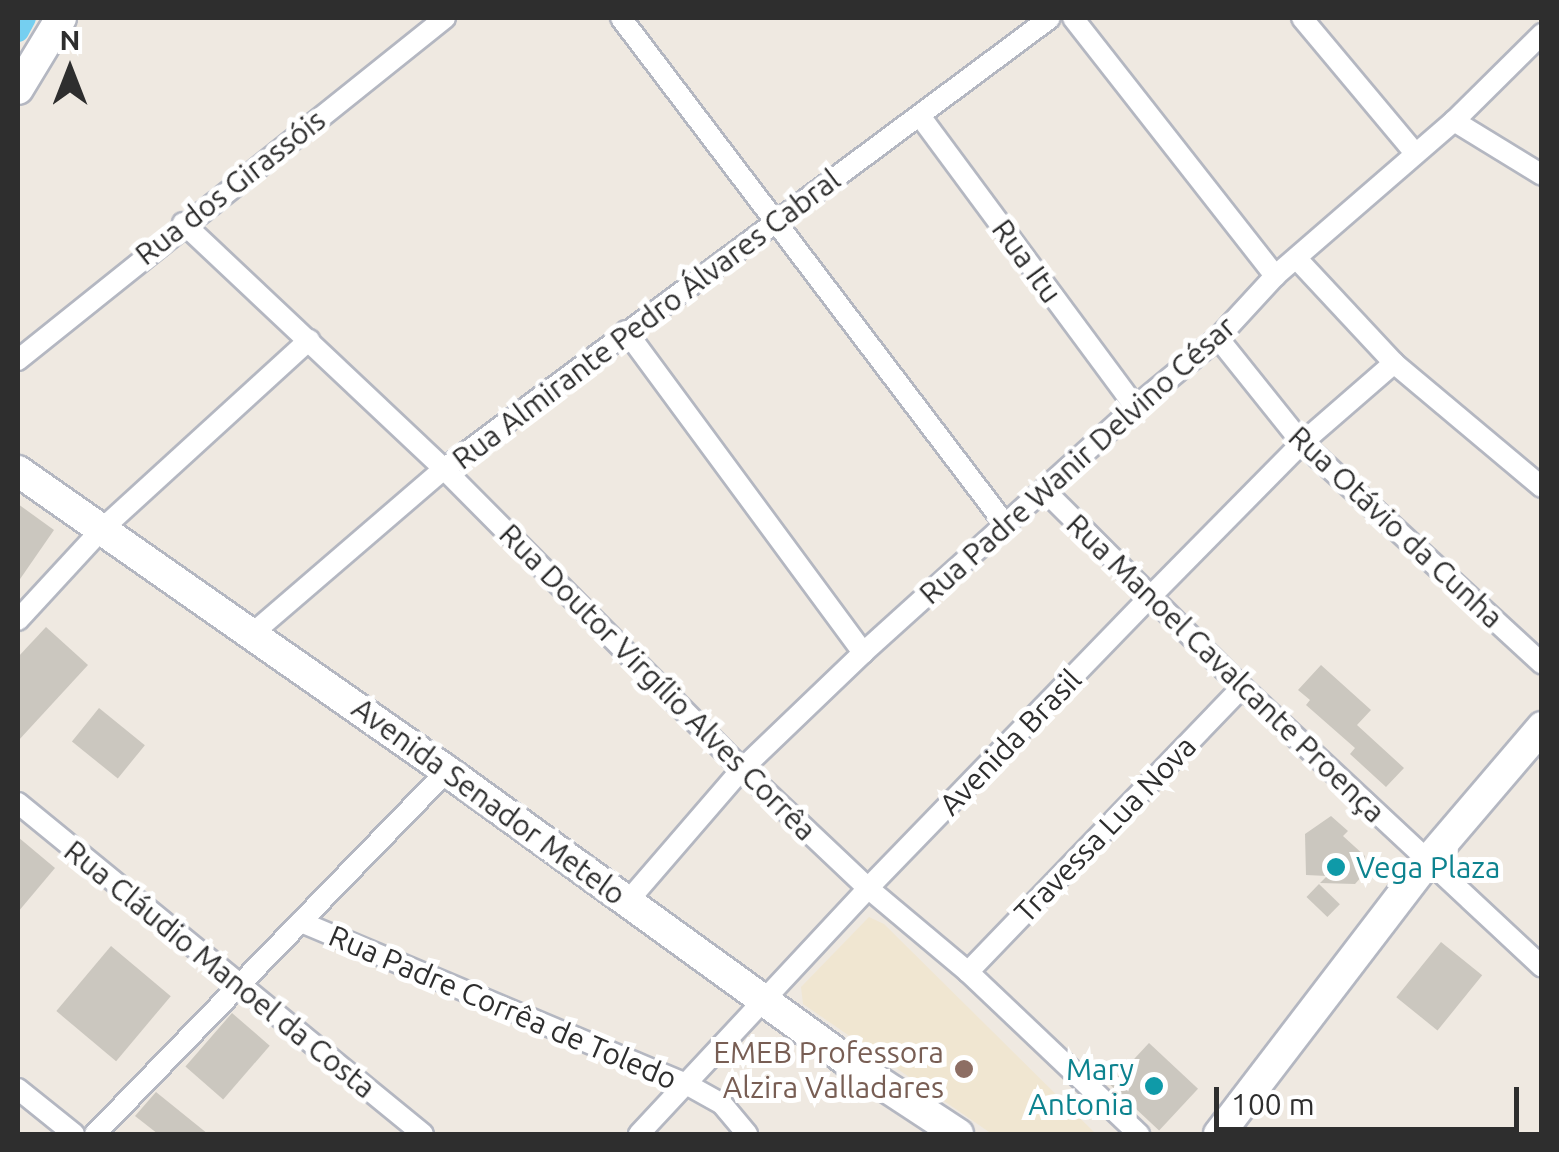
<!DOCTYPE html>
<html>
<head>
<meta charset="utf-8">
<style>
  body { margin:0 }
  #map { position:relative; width:1559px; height:1152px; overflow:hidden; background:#efe9e1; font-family:Ubuntu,sans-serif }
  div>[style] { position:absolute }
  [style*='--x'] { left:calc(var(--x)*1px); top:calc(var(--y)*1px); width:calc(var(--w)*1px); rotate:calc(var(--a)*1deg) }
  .education>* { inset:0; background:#f0e6d1 }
  .canal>* { height:22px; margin:-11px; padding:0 11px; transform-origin:11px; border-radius:11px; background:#75cff0 }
  .building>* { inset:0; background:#cbc7bf; transform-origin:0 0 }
  .roads { filter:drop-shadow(2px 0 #b4b7c1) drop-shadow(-2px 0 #b4b7c1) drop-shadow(0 2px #b4b7c1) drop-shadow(0 -2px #b4b7c1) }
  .street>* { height:20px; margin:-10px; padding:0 10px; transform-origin:10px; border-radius:10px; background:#fff }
  .secondary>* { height:30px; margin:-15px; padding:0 15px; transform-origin:15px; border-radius:15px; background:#fff }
  .dots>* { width:28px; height:28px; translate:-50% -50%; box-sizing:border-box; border:5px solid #fff; border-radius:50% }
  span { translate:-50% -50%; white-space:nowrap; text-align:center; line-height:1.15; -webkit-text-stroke:10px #fff; paint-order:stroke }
  .street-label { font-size:30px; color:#2e2e2e }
  .culture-label { font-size:30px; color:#0d838f }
  .left { translate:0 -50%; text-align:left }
  .right { translate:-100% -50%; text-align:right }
  .education-label { font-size:30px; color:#785e54 }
  .frame { position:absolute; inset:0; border:20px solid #2e2e2e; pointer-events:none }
  .north { position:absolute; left:20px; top:20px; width:100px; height:100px; -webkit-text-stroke:8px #fff; paint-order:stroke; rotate:0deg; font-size:28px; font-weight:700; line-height:40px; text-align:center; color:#2e2e2e }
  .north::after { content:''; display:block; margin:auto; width:35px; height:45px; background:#2e2e2e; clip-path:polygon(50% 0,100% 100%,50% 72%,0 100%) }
  .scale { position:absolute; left:1214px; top:1087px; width:305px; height:45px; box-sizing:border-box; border:5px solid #2e2e2e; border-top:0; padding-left:12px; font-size:30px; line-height:35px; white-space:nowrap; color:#2e2e2e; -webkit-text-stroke:8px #fff; paint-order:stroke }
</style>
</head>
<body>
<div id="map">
  <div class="education">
    <i style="clip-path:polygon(869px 917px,884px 924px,1096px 1134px,992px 1134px,803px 1004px,801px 987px)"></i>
  </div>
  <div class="canal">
    <i style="--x:18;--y:31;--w:15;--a:-62"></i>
  </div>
  <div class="building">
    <i style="clip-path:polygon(18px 504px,54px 530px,18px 582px)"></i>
    <i style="clip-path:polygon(46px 627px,88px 665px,18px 741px,18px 657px)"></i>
    <i style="clip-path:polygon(1321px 665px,1371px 710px,1357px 725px,1404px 768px,1386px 787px,1350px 754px,1355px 748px,1306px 705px,1310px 700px,1298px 690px)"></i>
    <i style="left:99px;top:708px;width:59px;height:43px;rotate:39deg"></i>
    <i style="clip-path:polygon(1331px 816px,1348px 831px,1343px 836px,1365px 856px,1364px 874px,1355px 884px,1320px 883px,1327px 876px,1306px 875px,1305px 834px)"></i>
    <i style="clip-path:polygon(18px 837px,55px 868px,18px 912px)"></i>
    <i style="left:1319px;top:884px;width:29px;height:18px;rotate:44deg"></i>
    <i style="left:1441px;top:942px;width:53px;height:71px;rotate:39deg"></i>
    <i style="left:111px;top:946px;width:78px;height:85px;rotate:40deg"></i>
    <i style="left:232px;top:1013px;width:50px;height:71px;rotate:41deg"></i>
    <i style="left:1149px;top:1043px;width:67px;height:57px;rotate:43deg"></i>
    <i style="clip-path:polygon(156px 1092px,208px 1134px,158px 1134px,135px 1116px)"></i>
  </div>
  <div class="roads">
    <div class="street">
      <i style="--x:621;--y:18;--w:635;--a:52.81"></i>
      <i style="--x:1073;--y:18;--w:328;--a:51.9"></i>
      <i style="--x:1302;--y:18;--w:176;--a:50.1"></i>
      <i style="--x:920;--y:116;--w:362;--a:53.5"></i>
      <i style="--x:1454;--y:121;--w:103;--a:31.5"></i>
      <i style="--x:183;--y:223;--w:359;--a:43.3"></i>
      <i style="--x:444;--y:469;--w:423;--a:45.2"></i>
      <i style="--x:742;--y:769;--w:173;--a:43.4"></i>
      <i style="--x:868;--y:888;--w:131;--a:40"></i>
      <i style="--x:968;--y:972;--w:236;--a:43.5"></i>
      <i style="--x:1297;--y:259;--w:142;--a:47"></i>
      <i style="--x:1394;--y:363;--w:193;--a:40"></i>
      <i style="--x:626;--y:331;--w:400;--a:53.6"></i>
      <i style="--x:1218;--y:338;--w:134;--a:51.3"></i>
      <i style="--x:1302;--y:443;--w:326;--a:42.6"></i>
      <i style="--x:18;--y:360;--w:547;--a:-38.69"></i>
      <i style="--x:1044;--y:490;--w:279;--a:44.9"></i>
      <i style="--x:1242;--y:687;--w:410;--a:43"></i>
      <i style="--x:18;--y:620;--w:122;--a:-47.3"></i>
      <i style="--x:101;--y:530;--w:282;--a:-42.4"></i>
      <i style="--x:253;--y:633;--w:252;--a:-40.7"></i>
      <i style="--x:444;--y:469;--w:755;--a:-36.66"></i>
      <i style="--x:18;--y:803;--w:523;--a:39.26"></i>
      <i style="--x:628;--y:901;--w:174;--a:-49.2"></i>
      <i style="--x:742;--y:769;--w:168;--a:-43.8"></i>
      <i style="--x:863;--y:653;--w:367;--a:-42.1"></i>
      <i style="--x:1135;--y:407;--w:108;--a:-39.7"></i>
      <i style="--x:1218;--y:338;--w:84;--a:-47.4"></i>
      <i style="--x:1275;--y:276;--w:237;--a:-40.9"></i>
      <i style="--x:1454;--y:121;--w:124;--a:-44.7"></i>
      <i style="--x:301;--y:922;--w:420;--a:22.8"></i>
      <i style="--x:688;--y:1085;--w:39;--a:29"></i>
      <i style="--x:722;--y:1104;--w:39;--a:50"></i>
      <i style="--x:968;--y:972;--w:395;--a:-46.1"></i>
      <i style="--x:18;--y:1089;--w:72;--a:38.8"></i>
      <i style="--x:95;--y:1134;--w:506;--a:-45.88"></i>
      <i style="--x:639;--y:1134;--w:336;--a:-47"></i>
      <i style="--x:868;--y:888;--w:408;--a:-45.9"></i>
      <i style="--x:1152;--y:595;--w:214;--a:-45.4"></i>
      <i style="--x:1302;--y:443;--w:122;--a:-41"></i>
    </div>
    <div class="secondary">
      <i style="--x:18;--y:89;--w:83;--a:-58.8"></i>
      <i style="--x:18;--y:471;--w:523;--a:34.97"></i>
      <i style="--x:447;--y:771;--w:494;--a:35.9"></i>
      <i style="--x:847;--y:1061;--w:133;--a:33.3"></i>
      <i style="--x:1219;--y:1134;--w:341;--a:-52.6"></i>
      <i style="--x:1426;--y:863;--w:179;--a:-49.5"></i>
    </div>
  </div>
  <div class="dots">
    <i style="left:1336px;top:867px;background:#0f9aa8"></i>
    <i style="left:964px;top:1069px;background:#8d6e63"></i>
    <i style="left:1154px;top:1086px;background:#0f9aa8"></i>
  </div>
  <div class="street-label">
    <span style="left:230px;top:187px;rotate:-38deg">Rua dos Girassóis</span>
    <span style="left:1027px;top:261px;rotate:54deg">Rua Itu</span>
    <span style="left:646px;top:319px;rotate:-37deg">Rua Almirante Pedro Álvares Cabral</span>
    <span style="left:1077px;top:460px;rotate:-42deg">Rua Padre Wanir Delvino César</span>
    <span style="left:1396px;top:527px;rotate:43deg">Rua Otávio da Cunha</span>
    <span style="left:1226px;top:668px;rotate:44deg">Rua Manoel Cavalcante Proença</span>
    <span style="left:658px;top:682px;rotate:45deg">Rua Doutor Virgílio Alves Corrêa</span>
    <span style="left:1010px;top:742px;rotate:-46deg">Avenida Brasil</span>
    <span style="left:489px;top:801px;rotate:36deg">Avenida Senador Metelo</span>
    <span style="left:1105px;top:829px;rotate:-46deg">Travessa Lua Nova</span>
    <span style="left:220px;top:969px;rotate:39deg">Rua Cláudio Manoel da Costa</span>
    <span style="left:503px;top:1007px;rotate:23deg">Rua Padre Corrêa de Toledo</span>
  </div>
  <div class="culture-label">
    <span class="left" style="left:1356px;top:867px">Vega Plaza</span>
    <span class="right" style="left:1134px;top:1086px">Mary<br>Antonia</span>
  </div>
  <div class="education-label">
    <span class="right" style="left:944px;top:1069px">EMEB Professora<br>Alzira Valladares</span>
  </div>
  <div class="frame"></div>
  <div class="north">N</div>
  <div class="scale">100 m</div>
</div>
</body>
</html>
